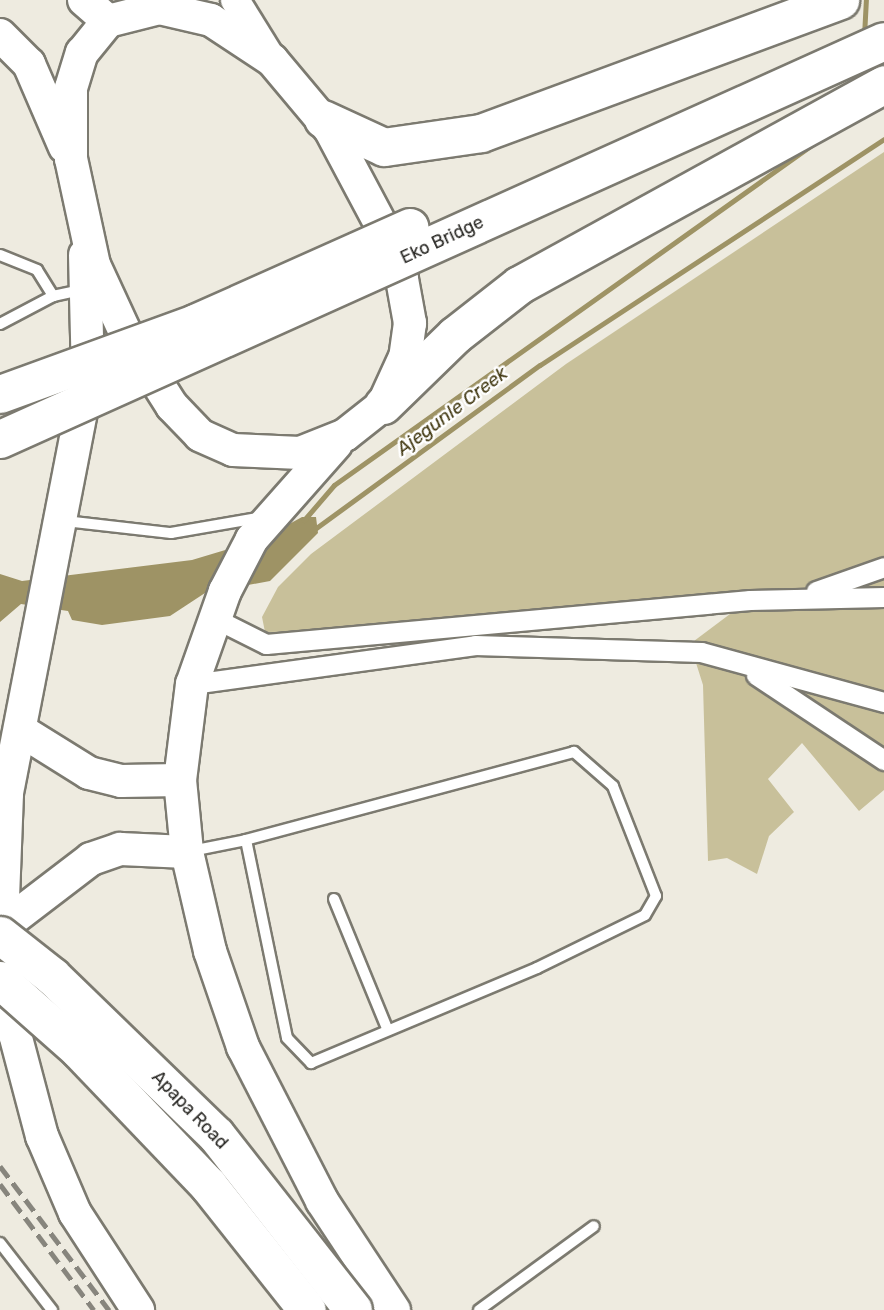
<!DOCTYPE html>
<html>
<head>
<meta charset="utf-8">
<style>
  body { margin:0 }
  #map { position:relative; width:884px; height:1310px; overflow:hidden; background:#eeebe0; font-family:Rubik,sans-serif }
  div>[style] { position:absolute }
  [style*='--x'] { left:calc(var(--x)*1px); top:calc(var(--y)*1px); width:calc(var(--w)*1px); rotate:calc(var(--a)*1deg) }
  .green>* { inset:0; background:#c8c09a }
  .water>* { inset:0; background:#9e9365 }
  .stream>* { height:5px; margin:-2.5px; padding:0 2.5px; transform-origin:2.5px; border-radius:2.5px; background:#9e9365 }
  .roads { filter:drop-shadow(2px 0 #7c7a70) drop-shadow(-2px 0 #7c7a70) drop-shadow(0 2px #7c7a70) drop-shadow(0 -2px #7c7a70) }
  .lane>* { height:10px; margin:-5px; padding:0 5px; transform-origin:5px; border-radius:5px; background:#fff }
  .street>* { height:19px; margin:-9.5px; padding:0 9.5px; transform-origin:9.5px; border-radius:9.5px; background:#fff }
  .secondary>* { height:28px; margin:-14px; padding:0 14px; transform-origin:14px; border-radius:14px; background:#fff }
  .primary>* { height:32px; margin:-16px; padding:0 16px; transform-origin:16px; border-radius:16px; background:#fff }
  .highway>* { height:37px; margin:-18.5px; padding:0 18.5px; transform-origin:18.5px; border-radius:18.5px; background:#fff }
  .rail>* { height:5px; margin-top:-2.5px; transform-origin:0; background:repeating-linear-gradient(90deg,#87857d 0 14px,transparent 0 21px) }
  .bridges { filter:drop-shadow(2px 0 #7c7a70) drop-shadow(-2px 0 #7c7a70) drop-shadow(0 2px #7c7a70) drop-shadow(0 -2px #7c7a70) }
  .highway-bridge>* { height:37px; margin:-18.5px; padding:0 18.5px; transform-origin:18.5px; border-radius:18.5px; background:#fff }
  span { translate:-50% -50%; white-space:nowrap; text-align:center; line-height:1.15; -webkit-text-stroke:5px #fff; paint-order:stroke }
  .street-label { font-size:18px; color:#262521 }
  .water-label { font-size:19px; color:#403710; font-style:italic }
</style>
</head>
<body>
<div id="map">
  <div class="green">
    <i style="clip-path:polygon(884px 152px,884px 790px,859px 811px,802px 743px,768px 779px,794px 812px,769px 836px,757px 874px,727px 858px,708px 861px,703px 685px,690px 644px,754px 596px,348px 631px,265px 632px,262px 617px,278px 587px,311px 554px,566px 364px)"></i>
  </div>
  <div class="water">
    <i style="clip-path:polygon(302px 517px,316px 517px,318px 533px,270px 581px,205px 593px,170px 616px,102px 625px,72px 620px,68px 611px,21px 604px,0 622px,0 574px,22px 581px,192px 560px,262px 539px)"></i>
  </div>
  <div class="stream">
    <i style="--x:864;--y:36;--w:36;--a:-87"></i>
    <i style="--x:304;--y:520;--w:46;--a:-49.4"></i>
    <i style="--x:334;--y:485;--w:592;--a:-35.44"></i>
    <i style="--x:312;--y:531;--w:282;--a:-36.1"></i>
    <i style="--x:540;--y:365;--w:412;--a:-33.3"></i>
  </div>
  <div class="roads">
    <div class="lane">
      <i style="--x:0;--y:255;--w:40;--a:22"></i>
      <i style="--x:37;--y:270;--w:31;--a:58"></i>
      <i style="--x:0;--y:324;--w:60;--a:-27.8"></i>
      <i style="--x:53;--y:296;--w:29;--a:-12"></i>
      <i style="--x:65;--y:521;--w:107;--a:6.5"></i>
      <i style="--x:171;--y:533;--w:88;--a:-9.8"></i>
      <i style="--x:191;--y:851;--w:56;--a:-11.3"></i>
      <i style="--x:246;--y:840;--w:202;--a:78.3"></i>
      <i style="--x:287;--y:1038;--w:35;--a:46"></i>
      <i style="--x:311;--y:1063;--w:245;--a:-22.8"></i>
      <i style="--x:537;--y:968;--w:120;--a:-26.1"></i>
      <i style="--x:645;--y:915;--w:22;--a:-60"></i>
      <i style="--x:656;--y:896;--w:118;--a:-111.4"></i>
      <i style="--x:613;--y:786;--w:52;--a:-138.9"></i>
      <i style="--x:574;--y:752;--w:340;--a:165"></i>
      <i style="--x:334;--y:899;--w:139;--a:67.7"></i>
      <i style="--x:0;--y:1243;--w:85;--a:52.2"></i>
      <i style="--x:479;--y:1310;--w:142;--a:-36.1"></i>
    </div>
    <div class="street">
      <i style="--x:816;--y:591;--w:72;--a:-19.4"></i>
      <i style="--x:214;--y:618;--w:58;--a:26.6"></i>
      <i style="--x:266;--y:644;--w:486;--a:-5.2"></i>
      <i style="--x:750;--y:600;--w:134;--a:-1.3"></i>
      <i style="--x:756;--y:675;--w:154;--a:33.6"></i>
      <i style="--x:192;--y:684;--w:286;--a:-7.8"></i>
      <i style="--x:475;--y:645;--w:226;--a:1.8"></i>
      <i style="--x:701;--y:652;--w:190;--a:15.3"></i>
    </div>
    <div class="secondary">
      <i style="--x:235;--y:0;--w:70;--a:58.3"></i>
    </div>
    <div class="primary">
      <i style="--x:84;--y:0;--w:32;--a:41"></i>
      <i style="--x:159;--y:8;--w:53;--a:13"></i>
      <i style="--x:211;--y:20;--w:73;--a:33.3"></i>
      <i style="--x:272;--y:60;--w:90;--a:50"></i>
      <i style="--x:330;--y:129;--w:121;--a:62"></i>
      <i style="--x:387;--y:236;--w:46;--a:70.8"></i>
      <i style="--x:402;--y:279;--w:45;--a:79.7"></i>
      <i style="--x:410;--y:323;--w:34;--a:98"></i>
      <i style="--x:405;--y:357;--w:53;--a:114.6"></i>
      <i style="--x:383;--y:405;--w:48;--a:141.7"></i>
      <i style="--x:345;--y:435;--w:48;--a:158.2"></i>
      <i style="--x:300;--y:453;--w:67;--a:-177.4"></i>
      <i style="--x:233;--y:450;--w:36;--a:-156"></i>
      <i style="--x:200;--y:435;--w:40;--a:-134"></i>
      <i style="--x:172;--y:406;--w:88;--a:-122.4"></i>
      <i style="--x:125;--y:332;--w:74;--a:-114.8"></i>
      <i style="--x:94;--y:265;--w:108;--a:-102.2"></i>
      <i style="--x:71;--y:159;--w:71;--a:-90"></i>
      <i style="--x:71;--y:88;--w:37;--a:-73"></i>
      <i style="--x:82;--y:53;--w:41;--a:-50.9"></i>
      <i style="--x:108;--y:21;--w:53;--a:-14.3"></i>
      <i style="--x:0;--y:35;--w:41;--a:45"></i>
      <i style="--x:29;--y:64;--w:90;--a:66.6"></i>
      <i style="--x:85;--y:255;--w:121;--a:88.6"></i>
      <i style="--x:88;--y:376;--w:426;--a:101"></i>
      <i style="--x:7;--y:794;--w:133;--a:92.2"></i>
      <i style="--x:2;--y:927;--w:108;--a:83.1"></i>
      <i style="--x:15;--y:1034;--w:106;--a:75.2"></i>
      <i style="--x:42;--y:1136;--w:84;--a:66.8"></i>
      <i style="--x:75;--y:1213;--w:116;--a:57"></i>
      <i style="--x:336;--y:444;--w:127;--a:131.5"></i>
      <i style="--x:252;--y:539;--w:59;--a:117.4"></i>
      <i style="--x:225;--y:591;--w:99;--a:109.5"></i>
      <i style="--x:192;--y:684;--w:97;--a:97.1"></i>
      <i style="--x:180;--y:780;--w:72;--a:84.4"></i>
      <i style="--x:187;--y:852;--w:102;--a:76.9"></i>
      <i style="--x:210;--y:951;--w:102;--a:71"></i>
      <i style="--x:243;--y:1047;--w:173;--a:62.8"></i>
      <i style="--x:322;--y:1201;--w:131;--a:56.6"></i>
      <i style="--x:20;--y:730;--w:81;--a:31.9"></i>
      <i style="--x:89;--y:773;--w:33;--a:14"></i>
      <i style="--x:121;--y:781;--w:59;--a:-1"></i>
      <i style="--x:2;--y:927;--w:112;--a:-37.4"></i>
      <i style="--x:91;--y:859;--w:31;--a:-19"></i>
      <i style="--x:120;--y:849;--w:67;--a:2.6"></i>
    </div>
    <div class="highway">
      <i style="--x:323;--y:119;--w:67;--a:24.7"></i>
      <i style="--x:384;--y:147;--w:98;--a:-8.2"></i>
      <i style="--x:481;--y:133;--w:383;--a:-20.3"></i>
      <i style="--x:383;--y:405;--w:100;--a:-44.2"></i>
      <i style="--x:455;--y:335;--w:81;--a:-38"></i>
      <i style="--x:519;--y:285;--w:417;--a:-28.8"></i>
    </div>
  </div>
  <div class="rail">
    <i style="--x:0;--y:1166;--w:181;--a:52.9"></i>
    <i style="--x:0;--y:1184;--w:157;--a:53.3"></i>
  </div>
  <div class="bridges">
    <div class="highway-bridge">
      <i style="--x:0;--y:394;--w:208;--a:-20"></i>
      <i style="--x:195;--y:323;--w:235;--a:-24.1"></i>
      <i style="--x:0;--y:439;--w:969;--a:-24.24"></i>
      <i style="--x:0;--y:935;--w:66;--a:38.3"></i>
      <i style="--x:52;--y:976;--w:228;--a:44.1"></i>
      <i style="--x:216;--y:1135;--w:222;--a:51.9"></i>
      <i style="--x:0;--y:980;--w:106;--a:41.5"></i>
      <i style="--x:79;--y:1050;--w:187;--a:46.3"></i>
      <i style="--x:208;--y:1185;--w:159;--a:51.6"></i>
    </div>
  </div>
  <div class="street-label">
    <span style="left:442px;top:240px;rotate:-25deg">Eko Bridge</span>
    <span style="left:190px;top:1110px;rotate:46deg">Apapa Road</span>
  </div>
  <div class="water-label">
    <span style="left:452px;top:411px;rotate:-37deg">Ajegunle Creek</span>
  </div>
</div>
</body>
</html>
